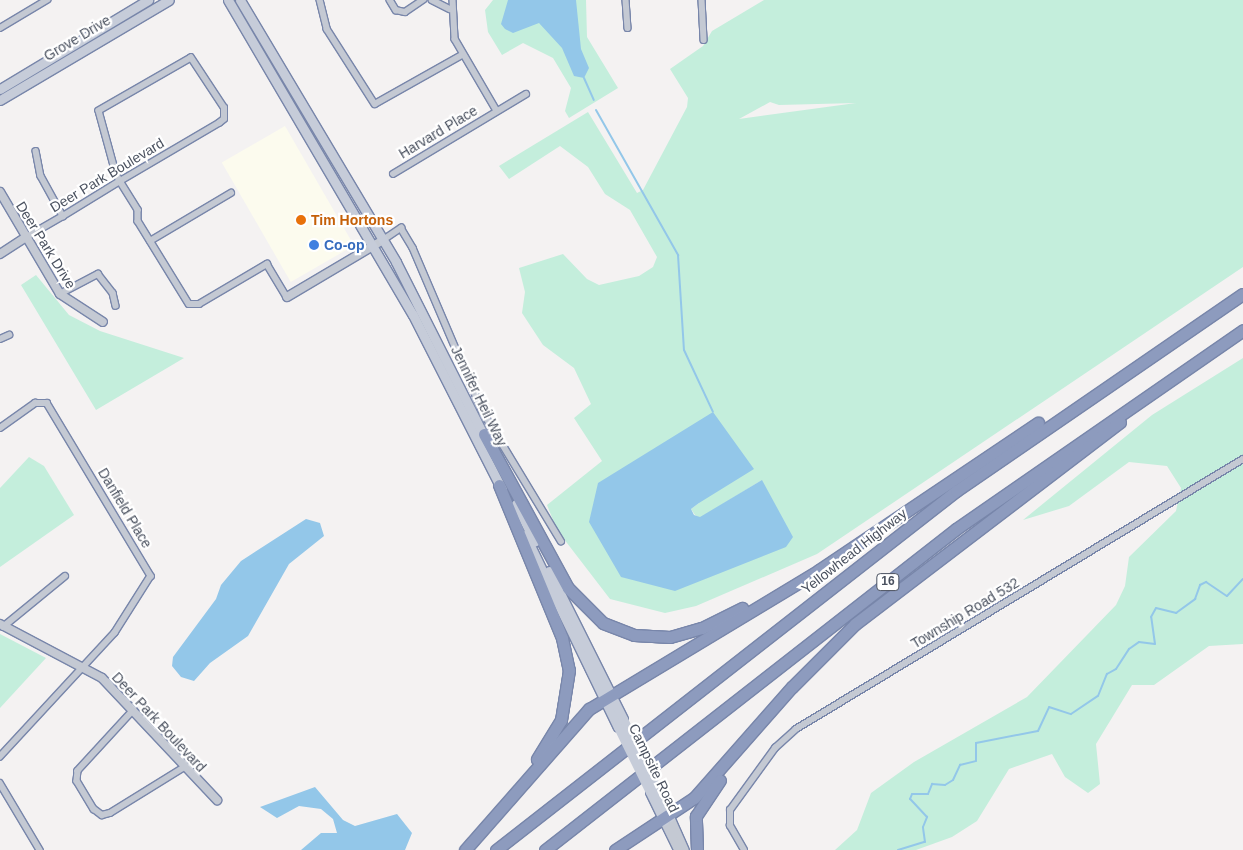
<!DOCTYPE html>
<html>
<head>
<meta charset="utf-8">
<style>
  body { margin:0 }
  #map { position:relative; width:1243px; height:850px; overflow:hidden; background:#f4f2f2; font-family:Arial,sans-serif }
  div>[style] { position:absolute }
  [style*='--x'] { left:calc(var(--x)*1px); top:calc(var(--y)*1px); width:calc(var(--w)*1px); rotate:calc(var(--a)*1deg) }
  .commercial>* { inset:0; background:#fcfbee; transform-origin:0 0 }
  .green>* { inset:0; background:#c4eedc }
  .water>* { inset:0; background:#93c7e9 }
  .stream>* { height:2px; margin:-1px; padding:0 1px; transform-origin:1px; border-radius:1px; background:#93c7e9 }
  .roads { filter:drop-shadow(1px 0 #7886aa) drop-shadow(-1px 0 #7886aa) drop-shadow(0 1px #7886aa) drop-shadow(0 -1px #7886aa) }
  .minor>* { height:5.5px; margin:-2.75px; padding:0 2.75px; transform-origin:2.75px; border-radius:2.75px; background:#c4c9d3 }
  .tertiary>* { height:8px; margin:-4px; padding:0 4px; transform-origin:4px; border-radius:4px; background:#c4c9d3 }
  .secondary>* { height:9px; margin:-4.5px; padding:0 4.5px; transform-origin:4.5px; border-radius:4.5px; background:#c6ccd9 }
  .motorway>* { height:11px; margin:-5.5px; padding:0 5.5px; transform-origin:5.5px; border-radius:5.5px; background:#8d9bbe }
  .secondary-bridge>* { height:9px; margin:-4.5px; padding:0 4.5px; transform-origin:4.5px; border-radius:4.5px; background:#c6ccd9 }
  .dots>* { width:14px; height:14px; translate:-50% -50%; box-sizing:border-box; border:2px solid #fff; border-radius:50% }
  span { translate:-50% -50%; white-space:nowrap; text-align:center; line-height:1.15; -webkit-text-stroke:4.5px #fff; paint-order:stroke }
  .shield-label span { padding:1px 4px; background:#fff; border:1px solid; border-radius:4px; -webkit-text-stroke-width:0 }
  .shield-label { font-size:12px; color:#4a515f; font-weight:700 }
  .street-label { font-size:14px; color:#4a515f }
  .food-label { font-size:14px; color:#c56008; font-weight:700 }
  .left { translate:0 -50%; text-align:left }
  .shop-label { font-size:14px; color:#366cbe; font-weight:700 }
</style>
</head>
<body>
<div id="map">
  <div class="commercial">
    <i style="left:285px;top:126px;width:138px;height:73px;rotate:60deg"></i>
  </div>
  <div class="green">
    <i style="clip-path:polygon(493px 0,586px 0,587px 37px,618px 88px,569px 118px,565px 111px,571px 88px,553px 58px,523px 43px,502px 55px,488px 32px,485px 10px)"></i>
    <i style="clip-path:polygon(evenodd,764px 0,1243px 0,1243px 267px,817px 554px,696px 606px,665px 613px,610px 599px,557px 530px,547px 505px,602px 461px,574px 418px,591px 404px,574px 368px,543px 345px,522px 313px,525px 292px,519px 268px,563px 254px,587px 279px,599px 285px,639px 276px,653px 267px,657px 257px,630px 210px,605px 194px,588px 167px,560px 146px,509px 179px,499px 166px,588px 112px,637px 193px,643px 190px,687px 107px,688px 98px,670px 69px,703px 46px,712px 31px,764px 0,770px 102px,779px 105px,856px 103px,739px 119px,770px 102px,764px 0,713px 412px,699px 503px,691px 509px,695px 515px,700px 518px,762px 480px,621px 577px,713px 412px)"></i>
    <i style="clip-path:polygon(36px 275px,69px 315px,100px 331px,184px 358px,96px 410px,21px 285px)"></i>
    <i style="clip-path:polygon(1243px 358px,1243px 644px,1209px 646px,1154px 685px,1132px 685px,1096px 744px,1100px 784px,1088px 793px,1065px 777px,1052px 754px,1009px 769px,977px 821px,952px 837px,916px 850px,835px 850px,857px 830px,871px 793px,914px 762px,1027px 697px,1116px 605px,1125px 586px,1129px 557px,1176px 511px,1181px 488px,1167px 466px,1129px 462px,1069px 506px,1023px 520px,1152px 415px)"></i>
    <i style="clip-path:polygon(29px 457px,44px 466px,74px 515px,0 567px,0 488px)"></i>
    <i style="clip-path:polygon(0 634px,46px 658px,0 708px)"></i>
  </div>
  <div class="water">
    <i style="clip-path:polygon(508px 0,576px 0,581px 49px,589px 68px,584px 78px,574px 76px,562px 48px,539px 23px,513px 33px,505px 29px,501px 24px)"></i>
    <i style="clip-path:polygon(713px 412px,754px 469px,699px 503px,691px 509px,694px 515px,700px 517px,762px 480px,793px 537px,786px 547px,675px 591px,621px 577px,589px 522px,598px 483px)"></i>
    <i style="clip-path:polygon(306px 519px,320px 523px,324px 536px,289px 564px,248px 636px,210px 663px,194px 681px,181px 677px,172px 666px,173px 657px,216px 599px,221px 585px,241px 561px)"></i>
    <i style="clip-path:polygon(315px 787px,343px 820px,355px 826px,397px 814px,412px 833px,405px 850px,301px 850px,321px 833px,337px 833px,333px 819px,321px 809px,299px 806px,277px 818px,260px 807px)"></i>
  </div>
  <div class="stream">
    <i style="--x:584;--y:78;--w:24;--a:66"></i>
    <i style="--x:596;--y:110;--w:167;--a:60.5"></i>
    <i style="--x:678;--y:255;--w:95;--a:86.4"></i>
    <i style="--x:684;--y:350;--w:68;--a:64.9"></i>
    <i style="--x:898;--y:850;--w:28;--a:-17"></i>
    <i style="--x:925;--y:842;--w:15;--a:-98"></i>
    <i style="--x:923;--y:827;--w:11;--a:-68"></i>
    <i style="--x:927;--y:817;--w:25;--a:-133"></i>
    <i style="--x:910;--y:799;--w:5;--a:-68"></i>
    <i style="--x:912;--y:794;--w:16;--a:0"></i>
    <i style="--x:928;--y:794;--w:11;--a:-68"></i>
    <i style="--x:932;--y:784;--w:13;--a:4"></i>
    <i style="--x:945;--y:785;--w:9;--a:-32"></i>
    <i style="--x:953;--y:780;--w:17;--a:-65"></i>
    <i style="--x:960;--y:765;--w:16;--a:-14"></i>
    <i style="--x:976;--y:761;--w:18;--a:-90"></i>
    <i style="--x:976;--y:743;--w:63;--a:-11"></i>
    <i style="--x:1038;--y:731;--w:26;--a:-65"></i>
    <i style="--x:1049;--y:707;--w:23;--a:18"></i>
    <i style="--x:1071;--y:714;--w:32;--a:-34"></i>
    <i style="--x:1098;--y:696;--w:24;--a:-68"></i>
    <i style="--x:1107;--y:674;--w:10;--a:-29"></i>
    <i style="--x:1116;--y:669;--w:24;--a:-57"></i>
    <i style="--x:1129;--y:649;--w:12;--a:-35"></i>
    <i style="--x:1139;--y:642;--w:16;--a:7"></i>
    <i style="--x:1155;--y:644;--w:27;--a:-98"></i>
    <i style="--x:1151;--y:617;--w:10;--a:-61"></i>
    <i style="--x:1156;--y:608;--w:21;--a:14"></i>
    <i style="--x:1176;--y:613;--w:24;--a:-36"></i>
    <i style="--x:1195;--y:599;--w:15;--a:-70"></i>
    <i style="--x:1200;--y:585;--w:7;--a:-27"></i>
    <i style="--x:1206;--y:582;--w:25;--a:34"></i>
    <i style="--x:1227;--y:596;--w:23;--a:-47"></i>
  </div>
  <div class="roads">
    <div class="minor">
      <i style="--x:320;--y:0;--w:30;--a:76"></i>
      <i style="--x:327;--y:29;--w:89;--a:57.4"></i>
      <i style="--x:375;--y:104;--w:100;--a:-29.4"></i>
      <i style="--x:390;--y:0;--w:12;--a:59"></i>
      <i style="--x:396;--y:10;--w:9;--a:13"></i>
      <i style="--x:405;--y:12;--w:22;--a:-34"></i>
      <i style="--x:432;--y:0;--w:20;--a:27"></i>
      <i style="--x:453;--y:0;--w:39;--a:87"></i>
      <i style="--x:455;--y:39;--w:83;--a:59.7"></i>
      <i style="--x:626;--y:0;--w:28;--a:86"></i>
      <i style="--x:702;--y:0;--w:40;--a:87.1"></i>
      <i style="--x:0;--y:28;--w:55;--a:-30.8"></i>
      <i style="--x:36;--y:151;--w:25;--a:79"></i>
      <i style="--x:41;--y:176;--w:46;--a:61.2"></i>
      <i style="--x:393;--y:174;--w:155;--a:-31"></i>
      <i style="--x:25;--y:238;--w:44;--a:-30.1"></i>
      <i style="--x:63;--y:216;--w:67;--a:-31.6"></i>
      <i style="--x:120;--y:181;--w:115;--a:-30.4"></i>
      <i style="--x:219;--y:123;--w:6;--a:-39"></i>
      <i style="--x:224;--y:119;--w:11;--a:-90"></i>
      <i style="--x:224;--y:108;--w:60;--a:-123.4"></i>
      <i style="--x:191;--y:58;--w:106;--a:150.1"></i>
      <i style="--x:99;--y:111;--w:64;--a:74.7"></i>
      <i style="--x:116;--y:173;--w:9;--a:63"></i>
      <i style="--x:120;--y:181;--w:34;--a:58"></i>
      <i style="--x:138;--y:210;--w:11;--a:90"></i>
      <i style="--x:138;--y:221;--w:97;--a:58.4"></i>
      <i style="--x:189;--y:304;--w:10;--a:0"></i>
      <i style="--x:199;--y:304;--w:79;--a:-30.5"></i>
      <i style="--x:267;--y:264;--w:39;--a:59"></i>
      <i style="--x:383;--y:240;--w:22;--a:-34"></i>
      <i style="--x:401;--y:228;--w:23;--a:59"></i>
      <i style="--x:413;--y:248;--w:178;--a:66.9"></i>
      <i style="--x:483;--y:412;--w:151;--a:58.8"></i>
      <i style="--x:150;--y:241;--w:94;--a:-30.7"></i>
      <i style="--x:60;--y:294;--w:43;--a:-27.8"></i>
      <i style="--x:98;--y:274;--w:24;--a:52"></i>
      <i style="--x:113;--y:293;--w:13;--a:77"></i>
      <i style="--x:0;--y:339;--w:10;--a:-24"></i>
      <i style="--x:0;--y:428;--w:43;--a:-35.5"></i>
      <i style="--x:35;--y:403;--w:12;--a:0"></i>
      <i style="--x:47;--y:403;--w:202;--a:59"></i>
      <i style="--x:151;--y:576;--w:67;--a:122.3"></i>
      <i style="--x:115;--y:633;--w:169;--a:132.8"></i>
      <i style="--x:3;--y:627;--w:80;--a:-39.4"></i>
      <i style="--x:134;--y:710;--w:83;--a:132.6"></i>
      <i style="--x:78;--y:771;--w:10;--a:96"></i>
      <i style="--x:77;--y:781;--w:33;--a:59"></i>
      <i style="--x:94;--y:809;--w:10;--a:37"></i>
      <i style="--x:102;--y:815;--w:8;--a:-14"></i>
      <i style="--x:110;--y:813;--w:86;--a:-31.7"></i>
      <i style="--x:0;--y:783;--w:78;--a:59.2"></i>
      <i style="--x:744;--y:850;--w:28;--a:-120"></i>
      <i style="--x:730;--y:826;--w:16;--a:-90"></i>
      <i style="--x:730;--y:810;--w:77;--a:-54"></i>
      <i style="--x:775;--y:748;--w:28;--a:-42"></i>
      <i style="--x:796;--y:729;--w:522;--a:-31.13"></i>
    </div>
    <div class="tertiary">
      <i style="--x:0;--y:192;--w:118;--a:59.5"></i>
      <i style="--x:60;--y:294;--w:51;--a:33.1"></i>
      <i style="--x:0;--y:254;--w:30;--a:-33"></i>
      <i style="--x:287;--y:297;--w:112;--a:-30.7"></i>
      <i style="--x:0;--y:624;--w:115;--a:27.9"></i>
      <i style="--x:102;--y:678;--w:168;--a:46.7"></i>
      <i style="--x:670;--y:817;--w:36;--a:66"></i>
      <i style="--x:664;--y:821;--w:32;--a:64"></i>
    </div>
    <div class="secondary">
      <i style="--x:228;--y:0;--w:365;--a:59.6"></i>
      <i style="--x:413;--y:315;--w:196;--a:63"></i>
      <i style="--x:240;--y:0;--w:305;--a:59.2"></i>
      <i style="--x:396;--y:262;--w:199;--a:63.2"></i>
      <i style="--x:0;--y:89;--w:173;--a:-31"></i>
      <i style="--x:0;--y:100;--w:196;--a:-30.6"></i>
      <i style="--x:516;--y:504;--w:42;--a:63.4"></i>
      <i style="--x:525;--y:535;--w:213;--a:64.2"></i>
      <i style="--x:549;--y:571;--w:165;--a:63.4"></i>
      <i style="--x:656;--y:787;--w:33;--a:65"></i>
      <i style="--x:650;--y:792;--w:32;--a:64"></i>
    </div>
    <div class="motorway">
      <i style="--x:484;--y:434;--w:175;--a:61.4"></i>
      <i style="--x:568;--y:588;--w:49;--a:45"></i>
      <i style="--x:603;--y:623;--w:33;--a:21"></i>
      <i style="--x:634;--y:635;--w:36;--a:3"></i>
      <i style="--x:670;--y:637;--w:33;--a:-16"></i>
      <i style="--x:702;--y:628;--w:45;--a:-26.6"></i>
      <i style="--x:499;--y:485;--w:165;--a:67.6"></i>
      <i style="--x:562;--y:638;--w:33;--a:78"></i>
      <i style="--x:569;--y:670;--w:51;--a:99.1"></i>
      <i style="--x:561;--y:720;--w:46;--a:121.6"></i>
      <i style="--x:465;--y:850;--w:188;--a:-48.7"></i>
      <i style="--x:589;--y:709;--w:269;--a:-31.1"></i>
      <i style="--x:819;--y:570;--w:264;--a:-33.9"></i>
      <i style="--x:496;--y:850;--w:584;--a:-37.97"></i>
      <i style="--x:956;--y:491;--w:348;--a:-34.5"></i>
      <i style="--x:545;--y:850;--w:521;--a:-37.99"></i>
      <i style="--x:956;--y:529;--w:349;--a:-34.7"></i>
      <i style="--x:615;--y:850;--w:95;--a:-33.4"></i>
      <i style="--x:694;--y:798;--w:148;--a:-48.6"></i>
      <i style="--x:792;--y:687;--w:89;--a:-45"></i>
      <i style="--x:855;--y:624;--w:333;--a:-37.3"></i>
      <i style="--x:697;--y:850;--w:34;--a:-92"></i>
      <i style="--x:696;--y:816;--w:43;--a:-56.3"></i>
    </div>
  </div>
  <div class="secondary-bridge">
    <i style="--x:623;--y:719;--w:76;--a:64.1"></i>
    <i style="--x:618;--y:727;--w:72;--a:63.8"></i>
  </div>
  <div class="dots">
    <i style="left:301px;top:220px;background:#e8710a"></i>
    <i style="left:314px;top:245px;background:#3f7fe0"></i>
  </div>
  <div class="shield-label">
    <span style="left:888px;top:582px">16</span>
  </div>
  <div class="street-label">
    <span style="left:77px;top:38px;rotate:-31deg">Grove Drive</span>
    <span style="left:438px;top:132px;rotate:-31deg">Harvard Place</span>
    <span style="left:107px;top:175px;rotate:-31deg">Deer Park Boulevard</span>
    <span style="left:46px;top:245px;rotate:58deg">Deer Park Drive</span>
    <span style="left:479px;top:396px;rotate:64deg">Jennifer Heil Way</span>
    <span style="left:125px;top:508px;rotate:59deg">Danfield Place</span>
    <span style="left:854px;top:551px;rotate:-38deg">Yellowhead Highway</span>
    <span style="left:965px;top:613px;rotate:-31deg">Township Road 532</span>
    <span style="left:159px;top:722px;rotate:47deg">Deer Park Boulevard</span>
    <span style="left:654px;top:768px;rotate:64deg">Campsite Road</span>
  </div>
  <div class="food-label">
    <span class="left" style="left:311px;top:220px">Tim Hortons</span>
  </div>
  <div class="shop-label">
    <span class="left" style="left:324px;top:245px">Co-op</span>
  </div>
</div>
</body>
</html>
